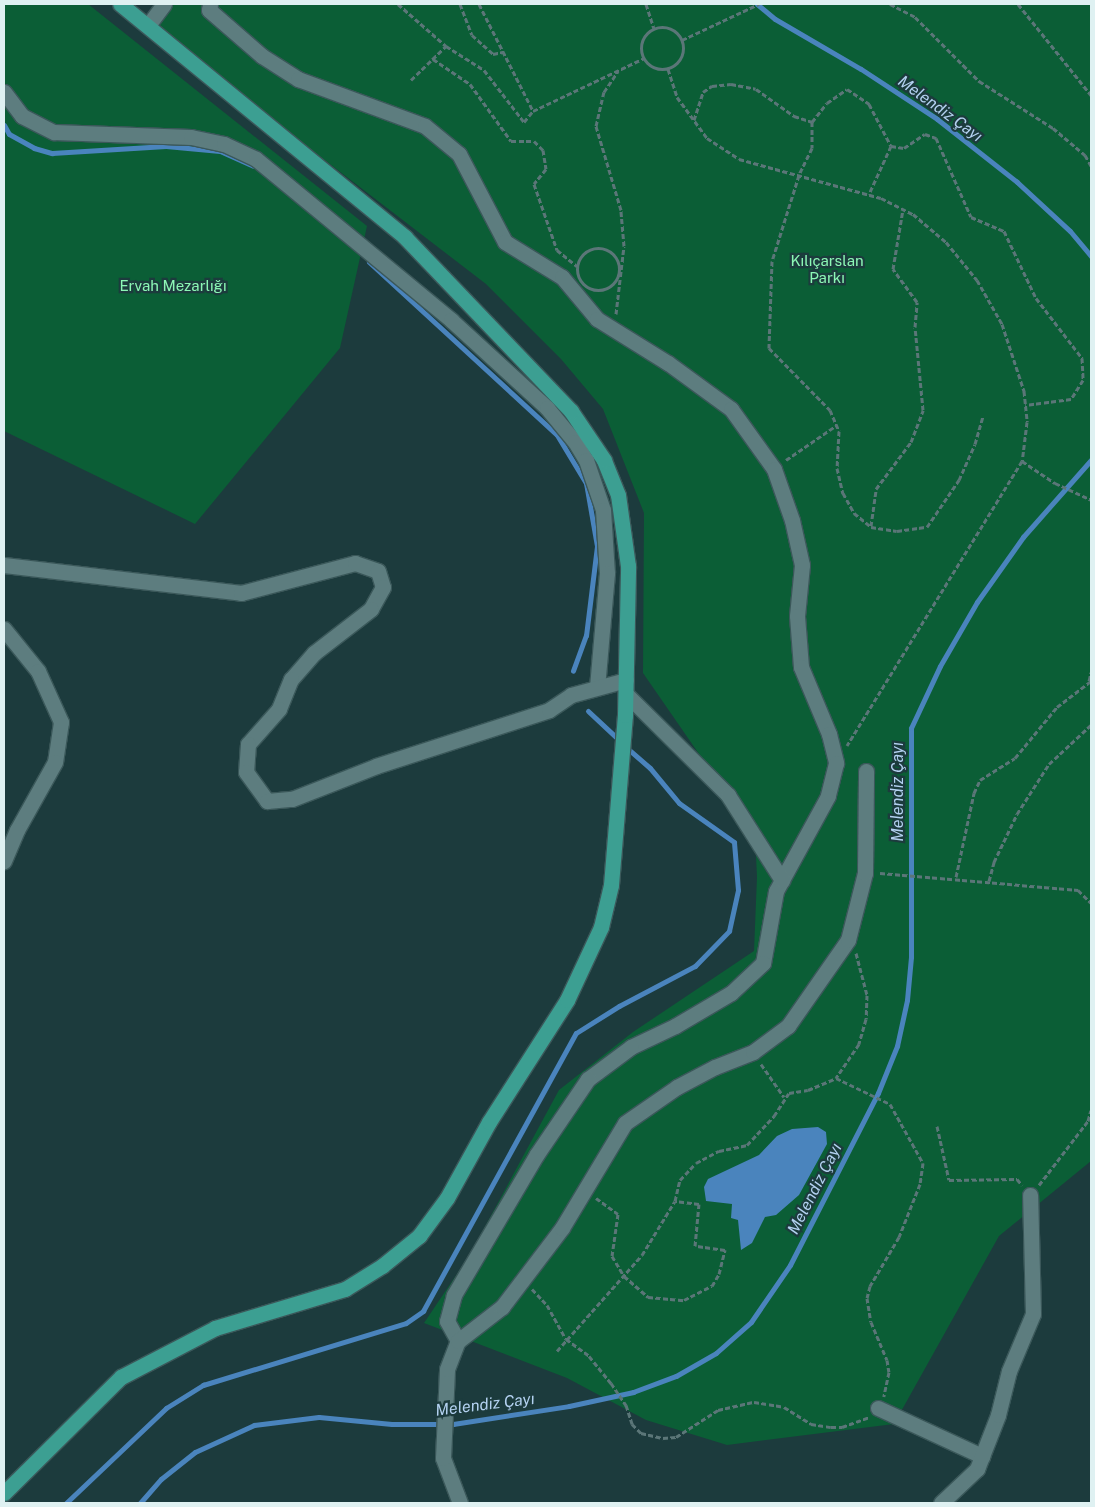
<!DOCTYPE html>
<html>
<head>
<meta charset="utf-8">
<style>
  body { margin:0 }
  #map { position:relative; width:1095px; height:1507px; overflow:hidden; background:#1c3b3d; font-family:"Public Sans",sans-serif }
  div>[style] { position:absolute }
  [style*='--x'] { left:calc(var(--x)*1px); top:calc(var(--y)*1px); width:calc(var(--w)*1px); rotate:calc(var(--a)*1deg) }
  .green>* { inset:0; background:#0b5e36 }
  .water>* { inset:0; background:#4a84bd }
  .stream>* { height:5px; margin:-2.5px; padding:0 2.5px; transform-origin:2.5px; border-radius:2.5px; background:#4a84bd }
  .path>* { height:3px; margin-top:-1.5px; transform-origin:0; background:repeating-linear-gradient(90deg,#5b7678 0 5px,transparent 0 7.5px) }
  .path>.ring { margin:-1.5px; padding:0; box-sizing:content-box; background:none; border:3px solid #5b7678; border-radius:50% }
  .roads { filter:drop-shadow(1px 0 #3b585a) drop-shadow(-1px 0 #3b585a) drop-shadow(0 1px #3b585a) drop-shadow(0 -1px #3b585a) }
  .minor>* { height:15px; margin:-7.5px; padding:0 7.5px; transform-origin:7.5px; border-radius:7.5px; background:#5d7d7f }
  .major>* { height:15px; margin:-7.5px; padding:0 7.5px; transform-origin:7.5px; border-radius:7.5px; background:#3c9f92 }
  span { translate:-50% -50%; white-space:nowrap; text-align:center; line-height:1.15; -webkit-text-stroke:4.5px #1c3b3d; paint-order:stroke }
  .park-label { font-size:15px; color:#8cf7b5 }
  .water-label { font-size:16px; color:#b3d1f0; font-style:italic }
  .frame { position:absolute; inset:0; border:5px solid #dff1f2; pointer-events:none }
</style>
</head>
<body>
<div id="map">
  <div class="green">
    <i style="clip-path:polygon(4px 4px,88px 4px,367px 226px,340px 348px,195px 524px,4px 431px)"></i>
    <i style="clip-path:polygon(172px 4px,1091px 4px,1091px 1161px,999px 1236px,894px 1424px,727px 1445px,646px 1420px,567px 1378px,424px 1323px,469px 1256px,559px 1090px,633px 1032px,754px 951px,757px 877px,755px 835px,643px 673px,644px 513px,603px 409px,561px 359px,486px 284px,154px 29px)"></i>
  </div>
  <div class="water">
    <i style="clip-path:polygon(818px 1127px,826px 1132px,827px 1144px,799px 1195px,776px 1215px,765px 1217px,752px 1243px,741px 1250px,738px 1220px,731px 1218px,732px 1204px,706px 1201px,704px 1187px,708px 1179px,759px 1155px,777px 1136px,792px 1129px)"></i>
  </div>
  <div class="stream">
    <i style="--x:757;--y:4;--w:23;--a:40"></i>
    <i style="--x:775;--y:19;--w:99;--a:30.2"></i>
    <i style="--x:861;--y:69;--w:91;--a:33.3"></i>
    <i style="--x:937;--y:119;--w:102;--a:38.2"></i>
    <i style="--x:1017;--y:182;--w:72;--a:42.8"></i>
    <i style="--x:1070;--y:231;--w:33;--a:50"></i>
    <i style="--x:4;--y:125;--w:10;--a:61"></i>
    <i style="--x:9;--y:134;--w:29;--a:29"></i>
    <i style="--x:34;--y:148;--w:19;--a:16"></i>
    <i style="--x:52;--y:153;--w:114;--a:-3.5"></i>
    <i style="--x:166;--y:146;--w:54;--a:5.3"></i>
    <i style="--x:220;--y:151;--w:36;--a:24"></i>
    <i style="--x:369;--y:262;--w:255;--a:42.6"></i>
    <i style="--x:557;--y:435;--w:56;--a:58.9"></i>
    <i style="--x:586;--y:483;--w:64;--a:80.1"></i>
    <i style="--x:597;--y:546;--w:90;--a:97"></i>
    <i style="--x:586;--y:635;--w:38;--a:110"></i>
    <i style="--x:588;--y:711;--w:42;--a:43.1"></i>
    <i style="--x:66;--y:1503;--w:138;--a:-43.5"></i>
    <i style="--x:166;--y:1408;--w:44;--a:-31.9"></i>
    <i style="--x:203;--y:1385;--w:212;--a:-17"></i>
    <i style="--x:406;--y:1323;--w:21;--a:-35"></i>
    <i style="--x:423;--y:1311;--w:317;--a:-61.2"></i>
    <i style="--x:576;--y:1033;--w:51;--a:-32.1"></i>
    <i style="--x:619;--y:1006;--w:86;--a:-27.8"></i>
    <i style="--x:695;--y:966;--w:49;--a:-45.8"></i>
    <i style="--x:729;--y:931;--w:42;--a:-77.6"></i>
    <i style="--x:738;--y:890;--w:48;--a:-94.8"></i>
    <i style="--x:734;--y:842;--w:67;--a:-144.7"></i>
    <i style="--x:679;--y:803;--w:45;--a:-129.6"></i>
    <i style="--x:650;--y:768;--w:33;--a:-139"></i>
    <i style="--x:140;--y:1503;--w:32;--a:-49"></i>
    <i style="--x:161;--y:1479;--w:43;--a:-38.5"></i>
    <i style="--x:195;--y:1452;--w:65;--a:-24.6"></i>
    <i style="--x:254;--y:1425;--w:65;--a:-7"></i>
    <i style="--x:319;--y:1417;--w:73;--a:5.5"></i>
    <i style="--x:392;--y:1424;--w:61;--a:0"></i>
    <i style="--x:453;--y:1424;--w:117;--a:-8.8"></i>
    <i style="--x:569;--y:1406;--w:66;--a:-12.3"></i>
    <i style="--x:633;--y:1392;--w:46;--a:-20.4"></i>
    <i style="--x:676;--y:1376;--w:46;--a:-29.9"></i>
    <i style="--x:716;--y:1353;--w:47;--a:-41.5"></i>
    <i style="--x:751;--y:1322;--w:69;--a:-55.6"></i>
    <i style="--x:790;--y:1265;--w:193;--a:-62.9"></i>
    <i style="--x:878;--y:1093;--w:51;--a:-68"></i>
    <i style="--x:897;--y:1046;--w:47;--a:-77.7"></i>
    <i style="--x:907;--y:1000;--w:43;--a:-84.7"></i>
    <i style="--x:911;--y:957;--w:229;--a:-90"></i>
    <i style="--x:911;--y:728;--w:68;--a:-64.9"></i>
    <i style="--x:940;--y:666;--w:74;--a:-60"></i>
    <i style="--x:977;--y:602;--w:80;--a:-54.7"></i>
    <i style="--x:1023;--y:537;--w:103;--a:-48.6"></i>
  </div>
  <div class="path">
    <i style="--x:398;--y:4;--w:64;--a:41.2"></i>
    <i style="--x:446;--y:46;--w:45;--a:32.3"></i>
    <i style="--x:484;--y:70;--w:66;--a:52.4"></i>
    <i style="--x:524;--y:122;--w:14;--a:-51"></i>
    <i style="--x:533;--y:111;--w:123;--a:-25.5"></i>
    <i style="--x:460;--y:4;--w:33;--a:69"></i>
    <i style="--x:472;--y:35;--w:28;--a:42"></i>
    <i style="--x:493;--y:54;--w:10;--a:-11"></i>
    <i style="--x:479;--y:4;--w:120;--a:63.2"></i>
    <i style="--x:646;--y:4;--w:26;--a:72"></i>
    <i style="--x:890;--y:4;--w:28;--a:27"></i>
    <i style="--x:915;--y:17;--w:91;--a:45"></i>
    <i style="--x:979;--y:81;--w:88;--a:32.4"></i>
    <i style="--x:1053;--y:128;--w:42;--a:40.2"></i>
    <i style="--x:1085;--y:155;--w:13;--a:61"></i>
    <i style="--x:1018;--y:4;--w:117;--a:51.3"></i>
    <i class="ring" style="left:641px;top:27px;width:39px;height:39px"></i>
    <i style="--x:682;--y:40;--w:85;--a:-25.1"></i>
    <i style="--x:433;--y:59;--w:45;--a:34"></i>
    <i style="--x:470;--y:84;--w:70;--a:54.3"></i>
    <i style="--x:511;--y:141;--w:23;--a:0"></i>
    <i style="--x:534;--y:141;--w:13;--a:45"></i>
    <i style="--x:543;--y:150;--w:19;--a:81"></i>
    <i style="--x:546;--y:169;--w:19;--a:129"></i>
    <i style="--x:534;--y:184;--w:70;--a:70.8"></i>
    <i style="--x:557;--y:250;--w:26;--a:39"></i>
    <i style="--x:668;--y:69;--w:29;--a:72"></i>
    <i style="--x:677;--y:97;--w:51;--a:53.8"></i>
    <i style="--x:707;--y:138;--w:38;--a:33"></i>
    <i style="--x:739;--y:159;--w:147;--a:15.4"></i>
    <i style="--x:881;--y:198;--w:36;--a:27"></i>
    <i style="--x:913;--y:214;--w:43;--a:40.3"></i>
    <i style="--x:946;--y:242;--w:49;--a:50.8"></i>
    <i style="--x:977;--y:280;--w:51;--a:60.4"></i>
    <i style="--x:1002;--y:324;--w:71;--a:71.8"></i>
    <i style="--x:1024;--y:391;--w:31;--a:84"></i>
    <i style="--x:1027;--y:422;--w:39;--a:97"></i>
    <i style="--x:1022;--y:461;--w:334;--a:121.6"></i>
    <i style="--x:411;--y:80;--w:49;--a:-44.2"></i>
    <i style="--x:694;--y:120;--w:29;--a:-72"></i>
    <i style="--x:703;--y:92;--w:11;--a:-34"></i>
    <i style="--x:712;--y:86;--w:19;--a:-6"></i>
    <i style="--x:731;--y:84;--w:25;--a:11"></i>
    <i style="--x:756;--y:89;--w:47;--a:35.4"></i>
    <i style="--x:794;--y:116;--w:19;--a:18"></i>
    <i style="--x:812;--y:122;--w:26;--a:90"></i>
    <i style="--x:812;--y:148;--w:30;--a:116"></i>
    <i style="--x:799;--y:175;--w:90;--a:107.4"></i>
    <i style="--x:772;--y:261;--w:87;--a:92"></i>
    <i style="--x:769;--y:348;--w:87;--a:45.5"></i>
    <i style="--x:830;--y:410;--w:23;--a:67"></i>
    <i style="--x:839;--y:431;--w:37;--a:93"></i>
    <i style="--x:837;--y:468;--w:26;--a:77"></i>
    <i style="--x:843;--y:493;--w:23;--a:61"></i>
    <i style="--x:854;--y:513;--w:22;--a:39"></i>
    <i style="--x:871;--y:527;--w:26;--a:9"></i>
    <i style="--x:897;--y:531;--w:30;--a:-8"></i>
    <i style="--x:927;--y:527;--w:57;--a:-55.8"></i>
    <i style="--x:959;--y:480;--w:39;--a:-66"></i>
    <i style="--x:975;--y:444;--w:29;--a:-74"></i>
    <i style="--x:812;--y:122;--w:24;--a:-52"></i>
    <i style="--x:827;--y:103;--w:24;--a:-35"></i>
    <i style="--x:847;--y:89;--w:27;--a:34"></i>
    <i style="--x:869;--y:104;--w:47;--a:62.4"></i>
    <i style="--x:891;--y:146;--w:53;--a:114.6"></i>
    <i style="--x:891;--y:146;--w:13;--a:9"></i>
    <i style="--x:904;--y:148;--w:25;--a:-34"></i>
    <i style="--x:925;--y:134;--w:12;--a:20"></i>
    <i style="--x:936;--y:138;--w:86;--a:66.1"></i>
    <i style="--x:971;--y:217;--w:36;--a:23"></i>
    <i style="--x:1004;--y:231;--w:74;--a:64.5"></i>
    <i style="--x:1036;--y:298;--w:76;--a:52.5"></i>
    <i style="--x:1082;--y:358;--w:22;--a:87"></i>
    <i style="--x:1083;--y:380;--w:22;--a:122"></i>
    <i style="--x:1071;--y:399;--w:46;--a:172.6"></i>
    <i class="ring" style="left:577px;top:248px;width:39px;height:39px"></i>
    <i style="--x:616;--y:314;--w:68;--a:-83.3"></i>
    <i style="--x:624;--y:246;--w:36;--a:-95"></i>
    <i style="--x:621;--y:210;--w:88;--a:-106.6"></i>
    <i style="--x:596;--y:126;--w:35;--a:-77"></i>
    <i style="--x:604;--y:92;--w:25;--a:-56"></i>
    <i style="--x:786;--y:460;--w:62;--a:-34.5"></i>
    <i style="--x:1022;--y:461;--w:40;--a:34"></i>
    <i style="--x:1055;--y:483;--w:40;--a:25"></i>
    <i style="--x:871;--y:526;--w:37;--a:-82"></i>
    <i style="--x:876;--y:489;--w:59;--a:-53.3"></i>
    <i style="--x:911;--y:442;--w:34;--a:-69"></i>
    <i style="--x:923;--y:410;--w:83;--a:-95.5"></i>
    <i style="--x:915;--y:327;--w:25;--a:-85"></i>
    <i style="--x:917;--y:302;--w:41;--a:-126"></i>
    <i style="--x:893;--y:269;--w:61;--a:-80.5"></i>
    <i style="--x:1089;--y:681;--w:9;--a:-77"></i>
    <i style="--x:880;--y:873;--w:199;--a:4.9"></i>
    <i style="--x:1078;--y:890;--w:18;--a:45"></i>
    <i style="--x:956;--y:877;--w:86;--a:-77.9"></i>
    <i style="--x:974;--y:793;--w:14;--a:-65"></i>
    <i style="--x:980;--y:780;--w:41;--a:-32.2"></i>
    <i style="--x:1015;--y:758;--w:66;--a:-50.5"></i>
    <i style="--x:1057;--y:707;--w:43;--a:-37.4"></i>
    <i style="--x:989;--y:881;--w:20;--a:-75"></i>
    <i style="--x:994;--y:862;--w:53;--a:-64.4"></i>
    <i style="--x:1017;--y:814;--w:59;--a:-57.4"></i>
    <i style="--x:1049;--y:764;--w:57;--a:-42.9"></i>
    <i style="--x:856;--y:953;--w:43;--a:75.3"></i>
    <i style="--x:867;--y:995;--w:24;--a:92"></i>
    <i style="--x:866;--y:1019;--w:26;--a:106"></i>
    <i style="--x:859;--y:1044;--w:41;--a:124.1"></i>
    <i style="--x:836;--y:1078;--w:60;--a:25.7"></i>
    <i style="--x:890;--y:1104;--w:68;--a:60.8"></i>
    <i style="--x:923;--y:1163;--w:21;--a:98"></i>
    <i style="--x:920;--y:1184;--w:57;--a:111.6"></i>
    <i style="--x:899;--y:1237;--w:57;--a:120.6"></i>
    <i style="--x:870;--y:1286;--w:12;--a:104"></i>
    <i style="--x:867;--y:1298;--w:24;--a:81"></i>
    <i style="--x:871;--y:1322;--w:41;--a:67.2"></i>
    <i style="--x:887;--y:1360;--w:12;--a:81"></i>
    <i style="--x:889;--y:1372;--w:25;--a:102"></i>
    <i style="--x:761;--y:1064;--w:40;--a:55.1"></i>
    <i style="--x:937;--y:1126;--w:55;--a:77.5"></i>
    <i style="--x:949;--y:1180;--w:68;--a:-0.8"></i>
    <i style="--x:1017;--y:1179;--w:8;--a:50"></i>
    <i style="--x:1039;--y:1185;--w:81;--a:-52.6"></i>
    <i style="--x:1088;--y:1121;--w:11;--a:-75"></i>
    <i style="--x:596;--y:1198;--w:27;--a:36"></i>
    <i style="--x:618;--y:1214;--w:42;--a:98.1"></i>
    <i style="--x:612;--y:1256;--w:23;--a:59"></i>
    <i style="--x:624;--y:1276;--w:32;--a:41"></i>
    <i style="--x:648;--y:1297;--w:36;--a:5"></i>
    <i style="--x:684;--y:1300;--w:31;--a:-27"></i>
    <i style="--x:712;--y:1286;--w:14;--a:-60"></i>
    <i style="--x:719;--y:1274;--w:25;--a:-76"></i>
    <i style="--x:725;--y:1250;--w:30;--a:-172"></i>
    <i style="--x:695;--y:1246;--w:42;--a:-84.6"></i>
    <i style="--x:699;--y:1204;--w:24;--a:-173"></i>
    <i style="--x:532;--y:1289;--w:22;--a:47"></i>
    <i style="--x:547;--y:1305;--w:39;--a:61"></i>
    <i style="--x:566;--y:1339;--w:29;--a:36"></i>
    <i style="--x:589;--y:1356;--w:35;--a:51"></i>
    <i style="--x:611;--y:1383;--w:27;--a:56"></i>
    <i style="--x:626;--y:1405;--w:20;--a:72"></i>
    <i style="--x:632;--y:1424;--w:13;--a:45"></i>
    <i style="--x:641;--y:1433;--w:23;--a:13"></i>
    <i style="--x:663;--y:1438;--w:13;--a:-4"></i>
    <i style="--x:676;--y:1437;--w:50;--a:-32.7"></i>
    <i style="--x:718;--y:1410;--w:37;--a:-13"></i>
    <i style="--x:754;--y:1402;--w:30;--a:9"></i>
    <i style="--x:784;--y:1407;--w:32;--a:32"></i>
    <i style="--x:811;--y:1424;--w:20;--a:9"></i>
    <i style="--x:831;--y:1427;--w:11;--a:0"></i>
    <i style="--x:842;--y:1427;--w:29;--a:-20"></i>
    <i style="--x:557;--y:1351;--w:128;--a:-48.5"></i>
    <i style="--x:642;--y:1255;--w:63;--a:-58.6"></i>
    <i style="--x:675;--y:1201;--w:22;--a:-77"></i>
    <i style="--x:680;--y:1180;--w:23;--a:-47"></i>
    <i style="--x:696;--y:1163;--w:26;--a:-28"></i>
    <i style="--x:719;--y:1151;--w:29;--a:-12"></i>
    <i style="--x:747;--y:1145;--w:40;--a:-47"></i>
    <i style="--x:774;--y:1116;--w:27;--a:-57"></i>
    <i style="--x:789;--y:1093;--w:19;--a:-9"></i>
    <i style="--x:808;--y:1090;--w:30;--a:-23"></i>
  </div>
  <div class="roads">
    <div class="minor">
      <i style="--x:210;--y:4;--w:6;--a:99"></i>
      <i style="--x:209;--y:10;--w:70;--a:41"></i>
      <i style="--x:262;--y:56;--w:43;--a:32.6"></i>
      <i style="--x:298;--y:79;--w:135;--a:20.3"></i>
      <i style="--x:425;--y:126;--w:44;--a:39.5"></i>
      <i style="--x:459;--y:154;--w:99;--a:62.4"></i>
      <i style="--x:505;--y:242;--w:67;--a:31.6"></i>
      <i style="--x:562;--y:277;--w:55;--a:50.2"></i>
      <i style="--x:597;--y:319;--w:84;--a:31.8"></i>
      <i style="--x:668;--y:363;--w:78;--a:36.1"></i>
      <i style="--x:731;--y:409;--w:74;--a:54.4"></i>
      <i style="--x:774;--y:469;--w:54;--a:70.6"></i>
      <i style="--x:792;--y:520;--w:46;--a:77.5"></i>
      <i style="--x:802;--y:565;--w:51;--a:95.6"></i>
      <i style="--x:797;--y:616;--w:51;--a:85.5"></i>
      <i style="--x:801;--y:667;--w:73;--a:67.3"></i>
      <i style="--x:829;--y:734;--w:30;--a:76"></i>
      <i style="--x:836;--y:763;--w:34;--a:104"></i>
      <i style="--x:828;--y:796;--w:108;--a:118.7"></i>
      <i style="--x:776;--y:891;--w:73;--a:100.2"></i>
      <i style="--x:763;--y:963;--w:44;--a:136.8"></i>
      <i style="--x:731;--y:993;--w:65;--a:149.5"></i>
      <i style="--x:675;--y:1026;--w:49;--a:154.5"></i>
      <i style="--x:631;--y:1047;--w:54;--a:143.3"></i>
      <i style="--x:588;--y:1079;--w:91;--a:124.2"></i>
      <i style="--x:537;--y:1154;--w:164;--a:120.5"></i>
      <i style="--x:454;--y:1295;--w:27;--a:105"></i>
      <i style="--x:447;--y:1321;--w:23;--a:61"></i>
      <i style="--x:149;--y:24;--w:25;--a:-53"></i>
      <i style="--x:4;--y:92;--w:30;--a:53"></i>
      <i style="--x:22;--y:116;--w:36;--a:27"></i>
      <i style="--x:54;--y:132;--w:137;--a:2.1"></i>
      <i style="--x:191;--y:137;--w:34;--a:12"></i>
      <i style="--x:224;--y:144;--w:35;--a:25"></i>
      <i style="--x:256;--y:159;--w:253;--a:39.5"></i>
      <i style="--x:451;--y:320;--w:130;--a:42.5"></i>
      <i style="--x:547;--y:408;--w:44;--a:50.5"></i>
      <i style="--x:575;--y:442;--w:21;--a:59"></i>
      <i style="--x:586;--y:460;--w:53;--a:71.2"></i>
      <i style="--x:603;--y:510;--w:63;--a:86.4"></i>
      <i style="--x:607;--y:573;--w:114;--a:95"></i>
      <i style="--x:4;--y:565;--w:239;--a:6.7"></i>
      <i style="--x:241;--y:593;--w:118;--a:-14.7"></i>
      <i style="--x:355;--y:563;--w:24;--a:19"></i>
      <i style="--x:378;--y:571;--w:17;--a:73"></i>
      <i style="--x:383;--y:587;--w:25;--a:119"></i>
      <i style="--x:371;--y:609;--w:72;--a:142.3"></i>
      <i style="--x:314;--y:653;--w:35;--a:131"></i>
      <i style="--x:291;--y:679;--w:32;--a:112"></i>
      <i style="--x:279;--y:709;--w:47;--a:131.5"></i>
      <i style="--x:248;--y:744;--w:28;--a:94"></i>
      <i style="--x:246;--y:772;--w:36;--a:54"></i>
      <i style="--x:267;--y:801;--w:25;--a:-5"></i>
      <i style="--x:292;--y:799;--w:90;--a:-21.4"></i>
      <i style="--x:376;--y:766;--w:182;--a:-17.9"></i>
      <i style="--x:549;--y:710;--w:27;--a:-34"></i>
      <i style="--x:571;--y:695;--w:57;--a:-15.3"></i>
      <i style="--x:4;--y:629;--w:54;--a:51"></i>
      <i style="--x:38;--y:671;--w:56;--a:65.7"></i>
      <i style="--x:61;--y:722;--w:40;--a:98.5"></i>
      <i style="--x:55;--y:762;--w:78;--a:119.2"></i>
      <i style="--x:17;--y:830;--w:34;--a:113"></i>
      <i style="--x:626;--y:694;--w:144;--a:44.7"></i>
      <i style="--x:728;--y:795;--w:101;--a:57.6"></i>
      <i style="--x:878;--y:1408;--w:115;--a:24.8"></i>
      <i style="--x:460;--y:1503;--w:48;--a:-110.7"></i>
      <i style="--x:443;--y:1458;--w:89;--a:-87.4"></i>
      <i style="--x:447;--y:1369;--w:30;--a:-69"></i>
      <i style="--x:458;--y:1341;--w:56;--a:-37.7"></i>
      <i style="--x:502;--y:1307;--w:99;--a:-52.8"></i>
      <i style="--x:562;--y:1228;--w:122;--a:-59"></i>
      <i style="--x:625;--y:1123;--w:63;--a:-34.7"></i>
      <i style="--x:677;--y:1087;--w:43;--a:-27.8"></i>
      <i style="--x:715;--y:1067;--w:41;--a:-21.5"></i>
      <i style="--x:753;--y:1052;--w:44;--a:-36.6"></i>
      <i style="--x:788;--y:1026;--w:105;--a:-55.1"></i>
      <i style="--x:848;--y:940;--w:69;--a:-75.8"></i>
      <i style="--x:865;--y:873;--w:102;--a:-89.4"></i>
      <i style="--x:941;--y:1503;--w:50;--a:-43.4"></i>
      <i style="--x:977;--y:1469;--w:58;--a:-68.7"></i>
      <i style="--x:998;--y:1415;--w:45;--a:-76"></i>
      <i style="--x:1009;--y:1371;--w:62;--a:-67.2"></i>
      <i style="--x:1033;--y:1314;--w:119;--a:-91.4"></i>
    </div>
    <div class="major">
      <i style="--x:4;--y:1493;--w:165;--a:-44.8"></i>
      <i style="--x:121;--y:1377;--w:106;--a:-27.5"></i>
      <i style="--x:215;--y:1328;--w:136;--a:-16.7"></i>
      <i style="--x:345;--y:1289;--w:44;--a:-31.9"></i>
      <i style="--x:382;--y:1266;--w:48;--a:-39"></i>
      <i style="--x:419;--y:1236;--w:47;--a:-53.6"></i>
      <i style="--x:447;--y:1198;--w:87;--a:-61.1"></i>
      <i style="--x:489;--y:1122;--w:145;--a:-57.4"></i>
      <i style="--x:567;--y:1000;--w:81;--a:-65"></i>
      <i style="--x:601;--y:927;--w:43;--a:-76.6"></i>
      <i style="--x:611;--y:885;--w:171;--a:-85.3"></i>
      <i style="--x:625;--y:715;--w:149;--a:-88.8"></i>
      <i style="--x:628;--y:566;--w:72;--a:-98"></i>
      <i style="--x:618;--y:495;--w:38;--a:-112"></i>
      <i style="--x:604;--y:460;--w:59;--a:-124"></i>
      <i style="--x:571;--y:411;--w:240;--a:-133.7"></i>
      <i style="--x:405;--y:237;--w:368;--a:-140.7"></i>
    </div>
  </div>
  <div class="park-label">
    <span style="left:827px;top:269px">Kılıçarslan<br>Parkı</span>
    <span style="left:173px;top:286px">Ervah Mezarlığı</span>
  </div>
  <div class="water-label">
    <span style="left:940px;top:109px;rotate:36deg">Melendiz Çayı</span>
    <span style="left:898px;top:792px;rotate:-90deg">Melendiz Çayı</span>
    <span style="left:815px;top:1189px;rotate:-63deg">Melendiz Çayı</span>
    <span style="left:485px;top:1405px;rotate:-7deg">Melendiz Çayı</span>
  </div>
  <div class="frame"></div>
</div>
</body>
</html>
